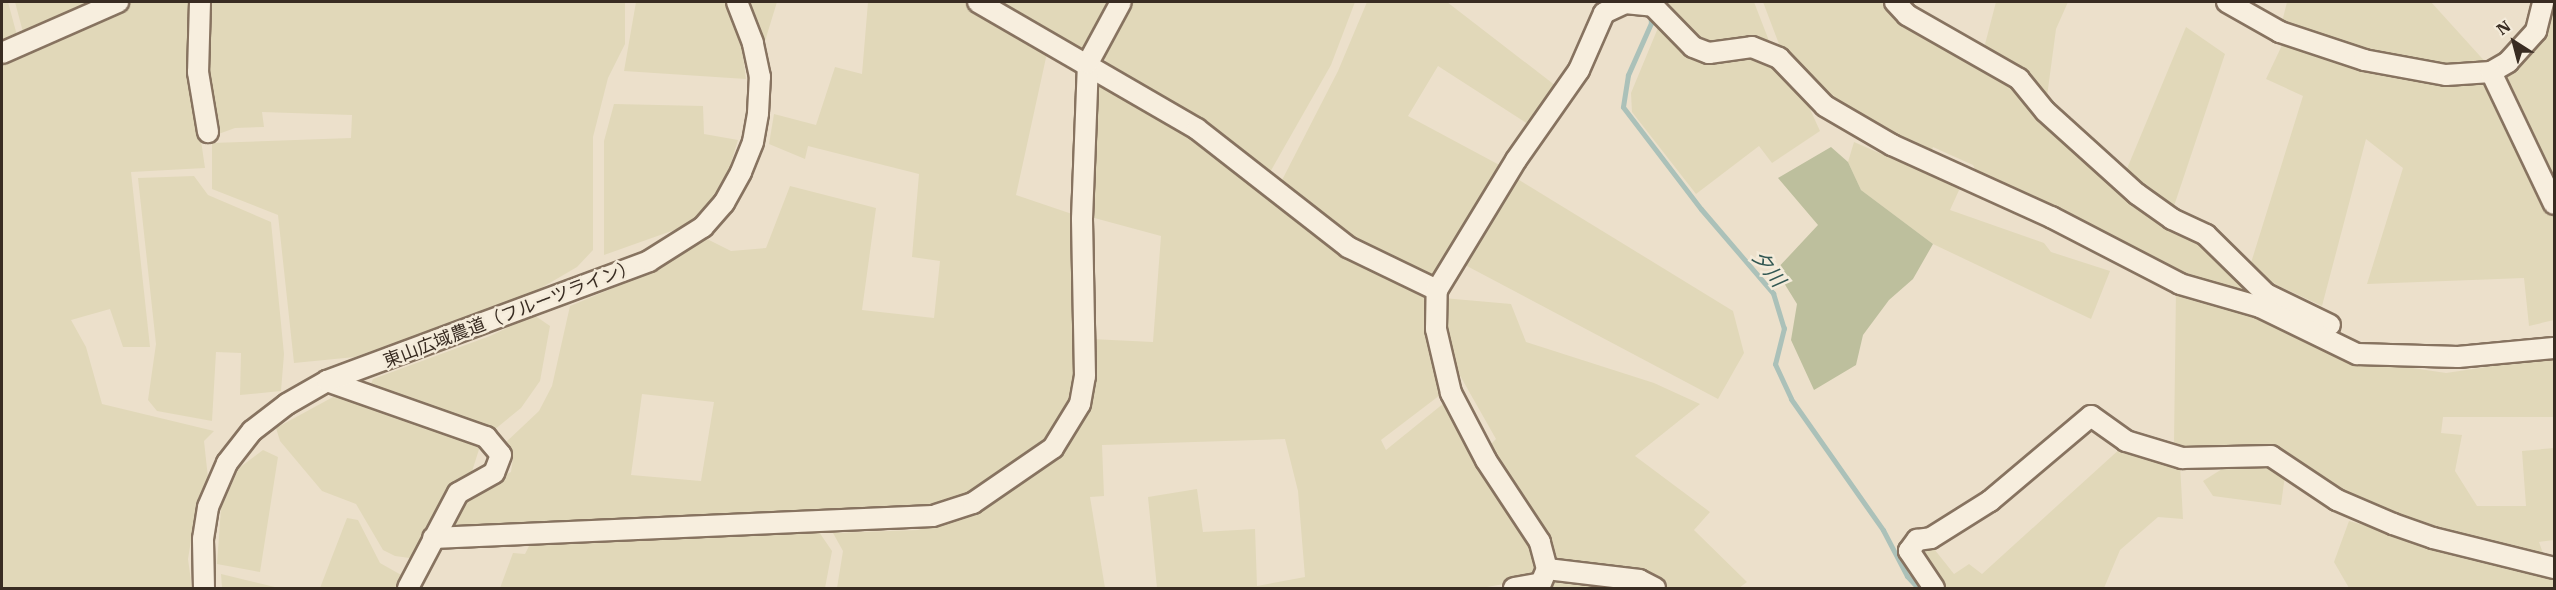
<!DOCTYPE html>
<html>
<head>
<meta charset="utf-8">
<style>
  body { margin:0 }
  #map { position:relative; width:2556px; height:590px; overflow:hidden; background:#ece0cb; font-family:"IBM Plex Serif","Noto Sans JP",serif }
  div>[style] { position:absolute }
  [style*='--x'] { left:calc(var(--x)*1px); top:calc(var(--y)*1px); width:calc(var(--w)*1px); rotate:calc(var(--a)*1deg) }
  .farmland>* { inset:0; background:#e1d8b9 }
  .cemetery>* { inset:0; background:#bdbf9d }
  .stream>* { height:5px; margin:-2.5px; padding:0 2.5px; transform-origin:2.5px; border-radius:2.5px; background:#abc1b9 }
  .roads { filter:drop-shadow(2px 0 #877360) drop-shadow(-2px 0 #877360) drop-shadow(0 2px #877360) drop-shadow(0 -2px #877360) }
  .minor>* { height:20px; margin:-10px; padding:0 10px; transform-origin:10px; border-radius:10px; background:#f7eede }
  span { translate:-50% -50%; white-space:nowrap; text-align:center; line-height:1.15; -webkit-text-stroke:5px #f4ebda; paint-order:stroke }
  .street-label { font-size:18px; color:#392c22 }
  .water-label { font-size:20px; color:#335853; font-style:italic }
  .frame { position:absolute; inset:0; border:3px solid #392c22; pointer-events:none }
  .north { position:absolute; left:2484px; top:12px; width:60px; height:60px; -webkit-text-stroke:4px #f4ebda; paint-order:stroke; rotate:324deg; font-size:16px; font-weight:700; line-height:24px; text-align:center; color:#392c22 }
  .north::after { content:''; display:block; margin:auto; width:21px; height:27px; background:#392c22; clip-path:polygon(50% 0,100% 100%,50% 72%,0 100%) }
</style>
</head>
<body>
<div id="map">
  <div class="farmland">
    <i style="clip-path:polygon(2px 2px,8px 2px,18px 39px,2px 48px)"></i>
    <i style="clip-path:polygon(15px 2px,107px 2px,24px 36px)"></i>
    <i style="clip-path:polygon(125px 2px,197px 2px,191px 72px,205px 168px,131px 172px,150px 347px,123px 347px,110px 309px,71px 320px,86px 347px,102px 404px,214px 431px,204px 441px,208px 478px,194px 522px,188px 559px,192px 588px,2px 588px,2px 57px)"></i>
    <i style="clip-path:polygon(204px 2px,625px 2px,625px 44px,608px 78px,593px 137px,593px 250px,577px 267px,524px 298px,355px 357px,294px 363px,278px 215px,212px 189px,212px 143px,351px 138px,352px 115px,262px 112px,264px 127px,235px 128px,213px 136px,203px 84px)"></i>
    <i style="clip-path:polygon(636px 2px,726px 2px,741px 40px,746px 79px,624px 71px)"></i>
    <i style="clip-path:polygon(747px 2px,777px 2px,765px 41px)"></i>
    <i style="clip-path:polygon(evenodd,868px 2px,964px 2px,1047px 53px,1016px 195px,1072px 214px,1079px 338px,1074px 402px,1058px 431px,1035px 453px,949px 504px,915px 512px,445px 532px,466px 496px,511px 472px,513px 458px,505px 443px,539px 411px,552px 386px,570px 306px,656px 270px,707px 239px,731px 251px,766px 248px,790px 186px,876px 208px,862px 310px,934px 318px,940px 261px,912px 257px,919px 174px,808px 146px,805px 159px,769px 144px,774px 114px,816px 125px,835px 67px,862px 74px,868px 2px,642px 394px,714px 402px,701px 481px,631px 475px,642px 394px)"></i>
    <i style="clip-path:polygon(989px 2px,1114px 2px,1083px 56px)"></i>
    <i style="clip-path:polygon(1130px 2px,1355px 2px,1331px 65px,1269px 174px,1111px 75px,1103px 54px)"></i>
    <i style="clip-path:polygon(1367px 2px,1447px 2px,1556px 86px,1531px 126px,1438px 66px,1408px 116px,1505px 168px,1435px 283px,1352px 240px,1279px 186px,1338px 71px)"></i>
    <i style="clip-path:polygon(1667px 2px,1754px 2px,1771px 46px,1713px 47px,1697px 41px)"></i>
    <i style="clip-path:polygon(1763px 2px,1890px 2px,2017px 82px,2203px 245px,2254px 296px,2192px 282px,1979px 178px,1973px 165px,1933px 147px,1930px 154px,1845px 112px,1782px 52px)"></i>
    <i style="clip-path:polygon(1996px 2px,2068px 2px,2056px 29px,2046px 104px,1983px 52px)"></i>
    <i style="clip-path:polygon(2287px 2px,2431px 2px,2489px 66px,2450px 70px,2341px 45px,2282px 22px)"></i>
    <i style="clip-path:polygon(2548px 2px,2554px 2px,2554px 197px,2499px 77px)"></i>
    <i style="clip-path:polygon(1660px 23px,1686px 52px,1753px 53px,1773px 59px,1799px 85px,1820px 131px,1772px 163px,1759px 146px,1696px 194px,1632px 112px,1631px 93px)"></i>
    <i style="clip-path:polygon(2186px 27px,2225px 54px,2173px 209px,2153px 199px,2126px 171px)"></i>
    <i style="clip-path:polygon(2284px 41px,2492px 81px,2554px 212px,2554px 320px,2529px 326px,2524px 278px,2367px 284px,2403px 168px,2366px 139px,2322px 306px,2268px 281px,2250px 266px,2303px 96px,2266px 79px)"></i>
    <i style="clip-path:polygon(1097px 72px,1428px 290px,1444px 392px,1381px 440px,1386px 450px,1449px 399px,1533px 547px,1540px 565px,1533px 579px,1481px 588px,1157px 588px,1148px 497px,1197px 489px,1203px 532px,1255px 529px,1257px 586px,1305px 577px,1298px 491px,1285px 439px,1102px 445px,1104px 496px,1090px 497px,1105px 588px,837px 588px,843px 551px,833px 533px,918px 530px,995px 499px,1064px 446px,1091px 339px,1153px 342px,1161px 236px,1087px 216px)"></i>
    <i style="clip-path:polygon(614px 104px,703px 106px,704px 134px,738px 140px,725px 182px,694px 223px,604px 255px,604px 141px)"></i>
    <i style="clip-path:polygon(1854px 142px,1960px 188px,1950px 210px,2044px 243px,2051px 252px,2110px 271px,2091px 319px,1933px 244px,1861px 190px,1848px 162px)"></i>
    <i style="clip-path:polygon(194px 176px,208px 195px,271px 222px,284px 354px,281px 391px,240px 395px,241px 353px,216px 352px,212px 421px,157px 411px,148px 400px,156px 344px,138px 178px)"></i>
    <i style="clip-path:polygon(1516px 178px,1733px 311px,1744px 353px,1718px 399px,1465px 265px)"></i>
    <i style="clip-path:polygon(2176px 290px,2252px 311px,2333px 356px,2446px 373px,2554px 357px,2554px 417px,2443px 417px,2441px 433px,2462px 435px,2455px 471px,2477px 506px,2526px 506px,2522px 451px,2554px 448px,2554px 540px,2539px 542px,2545px 559px,2341px 497px,2286px 456px,2200px 451px,2174px 443px)"></i>
    <i style="clip-path:polygon(1443px 298px,1511px 304px,1526px 342px,1654px 383px,1700px 404px,1635px 456px,1710px 512px,1694px 530px,1747px 582px,1739px 588px,1665px 588px,1648px 578px,1555px 563px,1487px 448px,1496px 439px,1454px 365px)"></i>
    <i style="clip-path:polygon(534px 315px,550px 326px,540px 381px,521px 408px,494px 430px,369px 389px,373px 379px,490px 336px)"></i>
    <i style="clip-path:polygon(333px 397px,361px 399px,481px 443px,469px 481px,417px 559px,395px 556px,383px 550px,356px 504px,322px 491px,280px 441px,276px 428px)"></i>
    <i style="clip-path:polygon(2122px 447px,2180px 464px,2183px 519px,2158px 517px,2120px 550px,2104px 588px,1939px 588px,1911px 553px,1927px 540px,1954px 574px,1969px 564px,1982px 574px)"></i>
    <i style="clip-path:polygon(263px 450px,278px 457px,260px 572px,217px 564px,221px 508px,239px 468px)"></i>
    <i style="clip-path:polygon(2262px 460px,2285px 475px,2281px 505px,2213px 496px,2203px 481px,2230px 464px)"></i>
    <i style="clip-path:polygon(347px 518px,358px 520px,380px 563px,403px 576px,400px 588px,320px 588px)"></i>
    <i style="clip-path:polygon(2349px 521px,2521px 569px,2554px 572px,2554px 588px,2349px 588px,2334px 562px)"></i>
    <i style="clip-path:polygon(819px 532px,832px 551px,825px 588px,490px 588px,500px 588px,513px 553px,525px 554px,532px 540px,691px 533px)"></i>
    <i style="clip-path:polygon(221px 574px,279px 588px,222px 588px)"></i>
    <i style="clip-path:polygon(1555px 574px,1647px 588px,1553px 588px)"></i>
  </div>
  <div class="cemetery">
    <i style="clip-path:polygon(1831px 147px,1848px 162px,1861px 190px,1933px 244px,1913px 279px,1889px 300px,1863px 335px,1856px 365px,1814px 390px,1791px 340px,1797px 304px,1776px 270px,1818px 225px,1778px 178px)"></i>
  </div>
  <div class="stream">
    <i style="--x:1650;--y:12;--w:11;--a:85"></i>
    <i style="--x:1651;--y:23;--w:57;--a:113.9"></i>
    <i style="--x:1628;--y:75;--w:32;--a:99"></i>
    <i style="--x:1623;--y:107;--w:128;--a:52.6"></i>
    <i style="--x:1701;--y:209;--w:111;--a:49.4"></i>
    <i style="--x:1773;--y:293;--w:37;--a:73"></i>
    <i style="--x:1784;--y:328;--w:37;--a:104"></i>
    <i style="--x:1775;--y:364;--w:38;--a:65"></i>
    <i style="--x:1791;--y:399;--w:160;--a:54.9"></i>
    <i style="--x:1883;--y:530;--w:52;--a:62.4"></i>
    <i style="--x:1907;--y:576;--w:16;--a:47"></i>
  </div>
  <div class="roads">
    <div class="minor">
      <i style="--x:200;--y:2;--w:70;--a:91.6"></i>
      <i style="--x:198;--y:72;--w:61;--a:80.5"></i>
      <i style="--x:978;--y:2;--w:253;--a:30.1"></i>
      <i style="--x:1197;--y:129;--w:192;--a:38"></i>
      <i style="--x:1348;--y:247;--w:99;--a:25.8"></i>
      <i style="--x:1895;--y:2;--w:18;--a:47"></i>
      <i style="--x:1907;--y:15;--w:129;--a:29.7"></i>
      <i style="--x:2019;--y:79;--w:41;--a:50.9"></i>
      <i style="--x:2045;--y:111;--w:124;--a:42.1"></i>
      <i style="--x:2137;--y:194;--w:43;--a:35.5"></i>
      <i style="--x:2172;--y:219;--w:38;--a:25"></i>
      <i style="--x:2206;--y:235;--w:84;--a:44.5"></i>
      <i style="--x:2266;--y:294;--w:71;--a:25.8"></i>
      <i style="--x:2227;--y:2;--w:61;--a:29.5"></i>
      <i style="--x:2280;--y:32;--w:89;--a:18.4"></i>
      <i style="--x:2364;--y:60;--w:83;--a:10.4"></i>
      <i style="--x:2446;--y:75;--w:45;--a:-3.8"></i>
      <i style="--x:2491;--y:72;--w:20;--a:-30"></i>
      <i style="--x:2508;--y:62;--w:42;--a:-47.9"></i>
      <i style="--x:2536;--y:31;--w:30;--a:-76"></i>
      <i style="--x:2;--y:53;--w:127;--a:-23.7"></i>
      <i style="--x:2491;--y:72;--w:146;--a:64.5"></i>
      <i style="--x:327;--y:381;--w:169;--a:19.4"></i>
      <i style="--x:486;--y:437;--w:23;--a:50"></i>
      <i style="--x:501;--y:455;--w:19;--a:111"></i>
      <i style="--x:494;--y:473;--w:41;--a:150.9"></i>
      <i style="--x:458;--y:493;--w:107;--a:117.8"></i>
      <i style="--x:433;--y:538;--w:500;--a:-2.52"></i>
      <i style="--x:933;--y:516;--w:42;--a:-18"></i>
      <i style="--x:973;--y:503;--w:97;--a:-34.5"></i>
      <i style="--x:1053;--y:448;--w:52;--a:-58.5"></i>
      <i style="--x:1080;--y:404;--w:28;--a:-80"></i>
      <i style="--x:1085;--y:376;--w:157;--a:-91.1"></i>
      <i style="--x:1082;--y:219;--w:156;--a:-87.8"></i>
      <i style="--x:1088;--y:63;--w:69;--a:-61.6"></i>
      <i style="--x:1547;--y:569;--w:93;--a:6.8"></i>
      <i style="--x:1639;--y:580;--w:18;--a:27"></i>
      <i style="--x:204;--y:588;--w:49;--a:-91.2"></i>
      <i style="--x:203;--y:539;--w:32;--a:-81"></i>
      <i style="--x:208;--y:507;--w:48;--a:-66.6"></i>
      <i style="--x:227;--y:463;--w:41;--a:-52"></i>
      <i style="--x:252;--y:431;--w:44;--a:-37.6"></i>
      <i style="--x:287;--y:404;--w:46;--a:-29.9"></i>
      <i style="--x:327;--y:381;--w:344;--a:-20.4"></i>
      <i style="--x:649;--y:261;--w:64;--a:-32.2"></i>
      <i style="--x:703;--y:227;--w:32;--a:-49"></i>
      <i style="--x:724;--y:203;--w:35;--a:-61"></i>
      <i style="--x:741;--y:172;--w:32;--a:-68"></i>
      <i style="--x:753;--y:142;--w:29;--a:-80"></i>
      <i style="--x:758;--y:113;--w:36;--a:-87"></i>
      <i style="--x:760;--y:77;--w:35;--a:-102"></i>
      <i style="--x:753;--y:43;--w:44;--a:-111.3"></i>
      <i style="--x:1514;--y:588;--w:27;--a:-10"></i>
      <i style="--x:1541;--y:583;--w:15;--a:-67"></i>
      <i style="--x:1547;--y:569;--w:28;--a:-105"></i>
      <i style="--x:1540;--y:542;--w:98;--a:-123.4"></i>
      <i style="--x:1486;--y:460;--w:76;--a:-117.6"></i>
      <i style="--x:1451;--y:393;--w:66;--a:-103.2"></i>
      <i style="--x:1436;--y:329;--w:39;--a:-89"></i>
      <i style="--x:1437;--y:290;--w:152;--a:-58.7"></i>
      <i style="--x:1516;--y:160;--w:110;--a:-55"></i>
      <i style="--x:1579;--y:70;--w:62;--a:-66.3"></i>
      <i style="--x:1604;--y:13;--w:23;--a:-25"></i>
      <i style="--x:1625;--y:3;--w:28;--a:6"></i>
      <i style="--x:1653;--y:6;--w:57;--a:45.7"></i>
      <i style="--x:1693;--y:47;--w:17;--a:21"></i>
      <i style="--x:1709;--y:53;--w:43;--a:-7.9"></i>
      <i style="--x:1752;--y:47;--w:29;--a:22"></i>
      <i style="--x:1779;--y:58;--w:66;--a:46.2"></i>
      <i style="--x:1825;--y:106;--w:78;--a:30.2"></i>
      <i style="--x:1892;--y:145;--w:175;--a:24.4"></i>
      <i style="--x:2051;--y:217;--w:145;--a:27.4"></i>
      <i style="--x:2180;--y:284;--w:83;--a:16"></i>
      <i style="--x:2260;--y:307;--w:108;--a:25.9"></i>
      <i style="--x:2357;--y:354;--w:101;--a:1.7"></i>
      <i style="--x:2458;--y:357;--w:96;--a:-5.4"></i>
      <i style="--x:1934;--y:588;--w:45;--a:-124"></i>
      <i style="--x:1909;--y:551;--w:14;--a:-54"></i>
      <i style="--x:1917;--y:540;--w:14;--a:-8"></i>
      <i style="--x:1931;--y:538;--w:70;--a:-32.1"></i>
      <i style="--x:1990;--y:501;--w:132;--a:-40.1"></i>
      <i style="--x:2091;--y:416;--w:43;--a:35.5"></i>
      <i style="--x:2126;--y:441;--w:59;--a:16.9"></i>
      <i style="--x:2182;--y:458;--w:89;--a:-1.3"></i>
      <i style="--x:2271;--y:456;--w:79;--a:33.7"></i>
      <i style="--x:2337;--y:500;--w:61;--a:23.2"></i>
      <i style="--x:2393;--y:524;--w:42;--a:19.3"></i>
      <i style="--x:2433;--y:538;--w:125;--a:13.9"></i>
    </div>
  </div>
  <div class="street-label">
    <span style="left:510px;top:314px;rotate:-21deg">東山広域農道（フルーツライン）</span>
  </div>
  <div class="water-label">
    <span style="left:1769px;top:268px;rotate:52deg">夕川</span>
  </div>
  <div class="frame"></div>
  <div class="north">N</div>
</div>
</body>
</html>
